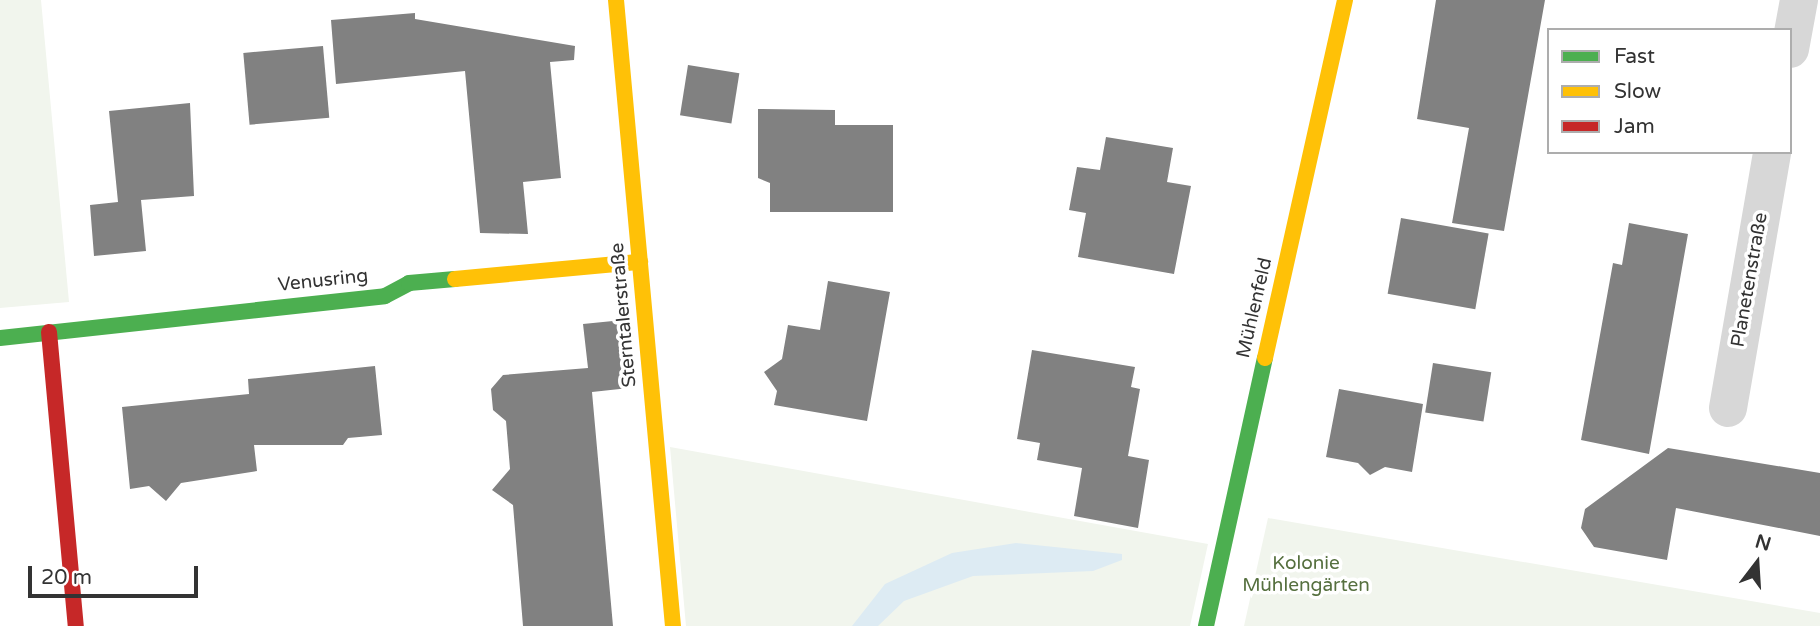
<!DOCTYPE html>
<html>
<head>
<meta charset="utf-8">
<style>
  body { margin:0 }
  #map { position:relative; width:1820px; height:626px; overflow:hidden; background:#fff; font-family:"Varela Round",sans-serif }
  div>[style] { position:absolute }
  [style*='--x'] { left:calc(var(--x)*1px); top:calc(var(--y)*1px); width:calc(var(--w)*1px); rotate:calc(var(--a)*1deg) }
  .green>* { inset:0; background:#f1f5ed }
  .water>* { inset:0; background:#ddebf3 }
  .building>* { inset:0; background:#818181; transform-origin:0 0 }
  .street>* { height:38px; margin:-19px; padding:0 19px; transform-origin:19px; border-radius:19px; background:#d7d7d7 }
  .fast>* { height:16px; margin:-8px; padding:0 8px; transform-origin:8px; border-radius:8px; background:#4caf50 }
  .slow>* { height:16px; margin:-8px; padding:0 8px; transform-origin:8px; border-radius:8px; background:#ffc107 }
  .jam>* { height:16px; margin:-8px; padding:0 8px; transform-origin:8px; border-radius:8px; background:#c62828 }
  span { translate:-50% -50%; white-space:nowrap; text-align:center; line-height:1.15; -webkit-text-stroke:7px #fff; paint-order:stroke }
  .street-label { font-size:19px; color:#333 }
  .park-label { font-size:19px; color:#56703f }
  .legend { position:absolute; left:1547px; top:28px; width:245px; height:126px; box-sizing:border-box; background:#fff; border:2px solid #adadad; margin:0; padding:9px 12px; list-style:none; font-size:21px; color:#333 }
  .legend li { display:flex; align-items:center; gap:14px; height:35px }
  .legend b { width:35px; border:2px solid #adadad }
  .north { position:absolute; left:1722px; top:528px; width:70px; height:70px; -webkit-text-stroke:5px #fff; paint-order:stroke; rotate:17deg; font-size:19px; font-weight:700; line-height:28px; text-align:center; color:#333 }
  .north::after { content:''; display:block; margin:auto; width:24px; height:32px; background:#333; clip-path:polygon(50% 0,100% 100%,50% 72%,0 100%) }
  .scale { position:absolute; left:28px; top:566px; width:170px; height:32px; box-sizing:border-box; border:4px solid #333; border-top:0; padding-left:9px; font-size:21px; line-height:24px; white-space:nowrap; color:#333; -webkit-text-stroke:5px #fff; paint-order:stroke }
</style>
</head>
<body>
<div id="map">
  <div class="green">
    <i style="clip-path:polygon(0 0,41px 0,69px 302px,0 308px)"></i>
    <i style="clip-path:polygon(670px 447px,1208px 544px,1190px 626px,686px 626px)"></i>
    <i style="clip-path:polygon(1268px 518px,1820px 613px,1820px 626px,1244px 626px)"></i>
  </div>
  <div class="water">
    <i style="clip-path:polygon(1016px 543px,1122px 554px,1122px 560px,1093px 571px,973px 576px,904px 601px,878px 626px,852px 626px,885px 584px,952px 553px)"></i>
  </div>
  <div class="building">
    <i style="clip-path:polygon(1436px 0,1545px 0,1504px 231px,1452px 223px,1469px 128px,1417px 119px)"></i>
    <i style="clip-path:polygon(415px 13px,415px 19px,575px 46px,574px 60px,550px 62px,561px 178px,523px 182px,528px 234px,480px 233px,465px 71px,336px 84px,331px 20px)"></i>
    <i style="left:323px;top:46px;width:72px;height:80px;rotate:85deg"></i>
    <i style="left:688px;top:65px;width:52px;height:51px;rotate:9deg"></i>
    <i style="clip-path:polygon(190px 103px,194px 196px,141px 200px,146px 251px,94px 256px,90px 205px,118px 202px,109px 111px)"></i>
    <i style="clip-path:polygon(758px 109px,835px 110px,835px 125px,893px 125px,893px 212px,770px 212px,770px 183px,758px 178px)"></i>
    <i style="clip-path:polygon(1106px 137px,1173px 148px,1167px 182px,1191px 186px,1174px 274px,1078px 257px,1086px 213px,1069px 210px,1077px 167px,1100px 170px)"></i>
    <i style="left:1401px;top:218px;width:89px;height:77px;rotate:10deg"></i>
    <i style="clip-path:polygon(1629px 223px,1688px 234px,1649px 454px,1581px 440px,1613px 263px,1622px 265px)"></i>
    <i style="clip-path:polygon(828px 281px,890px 292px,867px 421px,774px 405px,777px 391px,764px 372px,782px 359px,788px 325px,820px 330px)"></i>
    <i style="clip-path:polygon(623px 320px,629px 388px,592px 392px,613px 626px,523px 626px,513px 505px,492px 490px,510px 469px,506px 421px,493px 410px,491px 389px,503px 375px,588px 368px,583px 324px)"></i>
    <i style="clip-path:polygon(1032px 350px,1135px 367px,1131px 387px,1140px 389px,1128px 456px,1149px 460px,1138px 528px,1074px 516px,1082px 468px,1037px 460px,1040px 443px,1017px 439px)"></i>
    <i style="left:1433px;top:363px;width:59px;height:50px;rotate:9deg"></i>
    <i style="clip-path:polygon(375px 366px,382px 435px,348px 438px,343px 445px,254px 445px,257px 471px,181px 483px,166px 501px,149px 486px,130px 489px,122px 407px,249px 394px,248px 379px)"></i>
    <i style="clip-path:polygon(1339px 389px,1423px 404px,1412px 472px,1385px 467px,1370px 475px,1358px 463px,1326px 457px)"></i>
    <i style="clip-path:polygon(1668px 448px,1820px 473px,1820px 536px,1676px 508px,1667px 560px,1594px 547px,1581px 528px,1585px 509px)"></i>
  </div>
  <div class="street">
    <i style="--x:1790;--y:49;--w:50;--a:-79.6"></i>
    <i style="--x:1728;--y:408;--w:260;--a:-80.2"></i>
  </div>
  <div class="fast">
    <i style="--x:0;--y:338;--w:387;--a:-6.2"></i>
    <i style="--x:385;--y:296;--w:27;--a:-28"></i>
    <i style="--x:409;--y:283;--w:46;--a:-5"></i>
    <i style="--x:1206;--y:626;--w:274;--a:-77.6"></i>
  </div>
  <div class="slow">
    <i style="--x:616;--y:0;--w:629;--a:84.8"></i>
    <i style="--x:455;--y:279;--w:186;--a:-5.3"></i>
    <i style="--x:1265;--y:358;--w:367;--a:-77.4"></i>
  </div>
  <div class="jam">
    <i style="--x:49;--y:332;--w:295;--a:84.8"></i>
  </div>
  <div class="street-label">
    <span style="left:1750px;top:280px;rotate:-80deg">Planetenstraße</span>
    <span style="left:323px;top:281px;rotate:-6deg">Venusring</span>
    <span style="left:1255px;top:308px;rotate:-77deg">Mühlenfeld</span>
    <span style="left:624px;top:315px;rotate:-95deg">Sterntalerstraße</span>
  </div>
  <div class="park-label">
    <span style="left:1306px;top:575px">Kolonie<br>Mühlengärten</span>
  </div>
  <ul class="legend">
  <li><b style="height:9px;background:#4caf50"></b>Fast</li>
  <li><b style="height:9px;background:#ffc107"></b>Slow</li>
  <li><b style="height:9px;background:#c62828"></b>Jam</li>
  </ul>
  <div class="north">N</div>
  <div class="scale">20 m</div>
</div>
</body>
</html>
